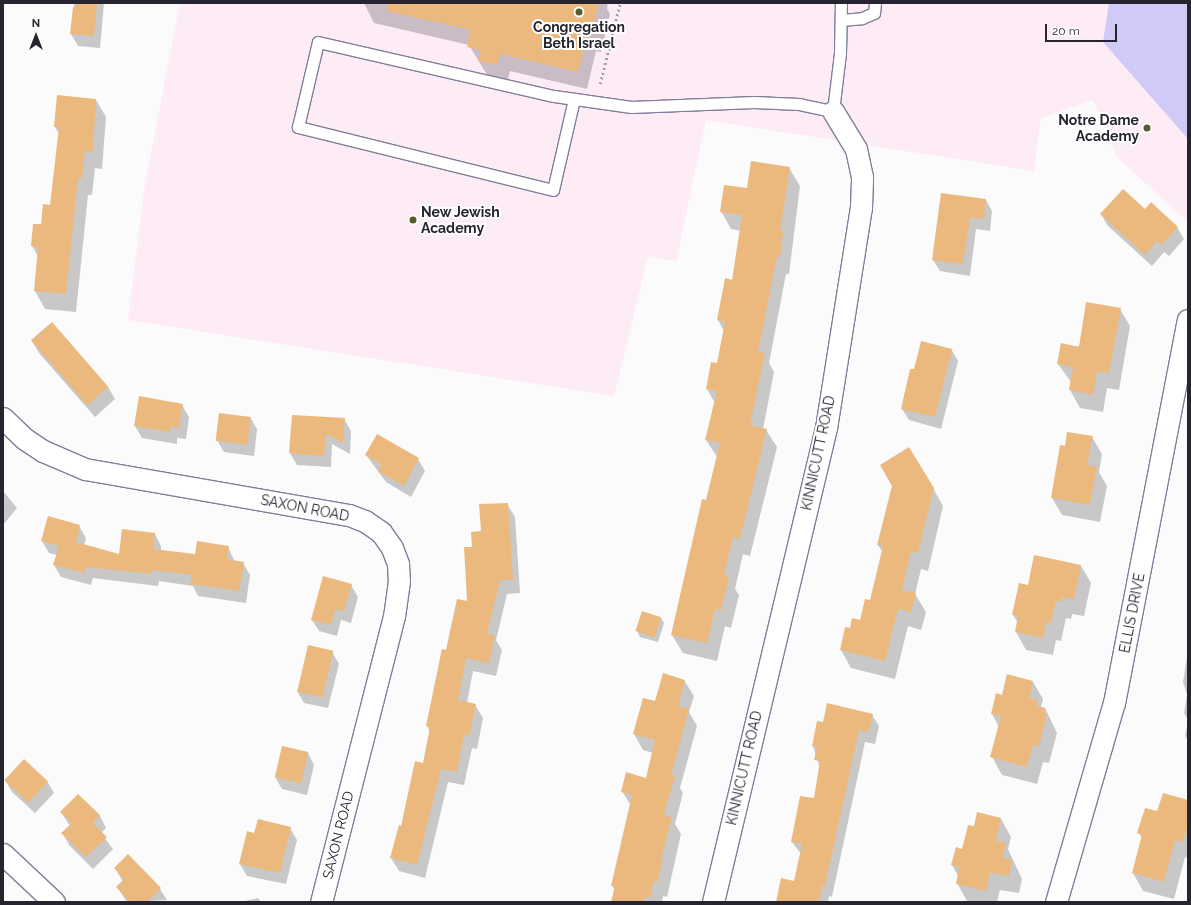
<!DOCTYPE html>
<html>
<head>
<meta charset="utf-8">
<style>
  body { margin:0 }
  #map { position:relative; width:1191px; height:905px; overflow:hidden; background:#fbfbfb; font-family:Raleway,sans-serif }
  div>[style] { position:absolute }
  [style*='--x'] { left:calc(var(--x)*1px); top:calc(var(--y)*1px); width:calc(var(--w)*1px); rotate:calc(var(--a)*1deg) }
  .education>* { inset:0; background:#fdebf6 }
  .green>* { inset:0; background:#cfcaf6 }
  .shadow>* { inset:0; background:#0003 }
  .building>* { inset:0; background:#ebb97d; transform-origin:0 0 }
  .path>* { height:2.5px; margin-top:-1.25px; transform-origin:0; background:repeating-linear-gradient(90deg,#a2a1a6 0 2px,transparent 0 5px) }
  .roads { filter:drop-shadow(1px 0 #817e99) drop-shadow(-1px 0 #817e99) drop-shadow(0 1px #817e99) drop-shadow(0 -1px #817e99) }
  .service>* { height:11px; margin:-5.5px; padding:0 5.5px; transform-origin:5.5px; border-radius:5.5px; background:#fff }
  .minor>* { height:21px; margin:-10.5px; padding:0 10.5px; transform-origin:10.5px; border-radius:10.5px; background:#fff }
  .dots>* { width:11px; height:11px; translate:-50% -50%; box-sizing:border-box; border:2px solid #fff; border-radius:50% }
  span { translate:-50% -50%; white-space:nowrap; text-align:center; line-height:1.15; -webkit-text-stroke:4px #fff; paint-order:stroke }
  .poi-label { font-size:14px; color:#25242f; font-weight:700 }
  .right { translate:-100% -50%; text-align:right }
  .left { translate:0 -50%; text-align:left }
  .street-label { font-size:14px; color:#25242f }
  .frame { position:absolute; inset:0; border:4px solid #25242f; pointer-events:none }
  .north { position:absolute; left:16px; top:16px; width:40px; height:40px; -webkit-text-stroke:3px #fff; paint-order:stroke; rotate:0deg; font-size:11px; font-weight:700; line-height:16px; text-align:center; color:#25242f }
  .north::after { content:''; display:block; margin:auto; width:14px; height:18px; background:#25242f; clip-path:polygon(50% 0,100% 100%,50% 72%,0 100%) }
  .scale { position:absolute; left:1045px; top:24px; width:72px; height:18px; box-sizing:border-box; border:2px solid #25242f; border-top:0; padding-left:5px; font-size:12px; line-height:14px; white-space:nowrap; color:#25242f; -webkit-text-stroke:3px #fff; paint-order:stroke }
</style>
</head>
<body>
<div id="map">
  <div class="education">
    <i style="clip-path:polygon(180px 3px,1188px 3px,1188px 222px,1117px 157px,1093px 100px,1041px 118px,1034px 171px,706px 120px,676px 261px,648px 256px,614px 396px,128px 320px,145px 184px)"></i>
  </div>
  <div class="green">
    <i style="clip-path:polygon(1109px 3px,1188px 3px,1188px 139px,1103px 42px)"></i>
  </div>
  <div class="shadow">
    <i style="clip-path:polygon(74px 3px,104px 3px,100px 48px,78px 46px,71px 34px)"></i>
    <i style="clip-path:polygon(364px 3px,608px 3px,607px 9px,610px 14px,601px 52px,596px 51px,587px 89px,510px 71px,507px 83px,489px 78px,469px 45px,374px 23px)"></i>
    <i style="clip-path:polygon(96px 100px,106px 117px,102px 169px,95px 168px,92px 195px,88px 195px,76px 312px,45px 309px,35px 291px,38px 256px,32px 246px,51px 206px,59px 134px,55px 127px)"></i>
    <i style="clip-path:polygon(789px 168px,800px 186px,789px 274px,786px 274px,769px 363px,774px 372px,763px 429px,766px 430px,777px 447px,750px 556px,743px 554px,735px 589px,739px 595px,731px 628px,725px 626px,717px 661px,683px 653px,672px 635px,717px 457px,706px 440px,715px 403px,707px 389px,718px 364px,724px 331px,718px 320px,733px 281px,741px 231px,731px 229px,721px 211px,748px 189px)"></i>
    <i style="clip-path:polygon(986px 200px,992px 211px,990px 231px,976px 229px,970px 276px,940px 271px,933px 260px)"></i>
    <i style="clip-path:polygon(1101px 214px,1177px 227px,1184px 239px,1169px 256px,1164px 252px,1152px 266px,1108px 226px)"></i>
    <i style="clip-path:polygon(1120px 309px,1130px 326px,1119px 390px,1107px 388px,1103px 412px,1080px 408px,1070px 390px,1071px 382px,1058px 364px)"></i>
    <i style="clip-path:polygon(32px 341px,108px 387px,115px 399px,95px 417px,39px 353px)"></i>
    <i style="clip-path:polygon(951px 349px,958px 361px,941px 429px,909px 420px,902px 409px,915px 371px)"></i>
    <i style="clip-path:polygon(140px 397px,182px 405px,189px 417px,186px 439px,177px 438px,177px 444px,142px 438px,135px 426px)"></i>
    <i style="clip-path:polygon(293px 416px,344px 419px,351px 431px,350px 454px,332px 444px,331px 467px,297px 465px,290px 453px)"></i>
    <i style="clip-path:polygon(250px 417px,257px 429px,254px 456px,224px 452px,217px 440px)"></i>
    <i style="clip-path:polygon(1092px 437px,1102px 454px,1099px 472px,1107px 486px,1100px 522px,1062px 515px,1052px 498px,1066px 447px)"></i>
    <i style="clip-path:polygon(366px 455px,418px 459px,425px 471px,411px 497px,386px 482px)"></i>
    <i style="clip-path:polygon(933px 488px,943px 506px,928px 571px,921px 569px,915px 594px,926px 612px,921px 630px,908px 626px,895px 679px,851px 668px,841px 650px,850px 629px,861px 621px,870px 602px,883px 553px,878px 545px)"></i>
    <i style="clip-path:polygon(3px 491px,17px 508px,3px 525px)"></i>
    <i style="clip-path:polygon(507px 504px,515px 517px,520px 593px,507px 594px,496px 640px,502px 650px,496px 676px,473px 671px,467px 703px,475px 705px,483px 718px,477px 749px,472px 748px,464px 785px,448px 782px,425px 878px,399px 871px,391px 858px,424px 764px,430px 732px,427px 726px,442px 650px,447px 651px,468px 602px,473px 548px,482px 532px)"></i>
    <i style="clip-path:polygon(79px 526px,86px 538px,84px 545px,120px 555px,155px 534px,161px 546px,161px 551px,196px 555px,228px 547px,235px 562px,243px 563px,250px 575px,246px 603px,198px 596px,193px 586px,159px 581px,158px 586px,93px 578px,91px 585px,61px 577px,54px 565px,57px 555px,49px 553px,42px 541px)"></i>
    <i style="clip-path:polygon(1081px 566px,1091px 583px,1084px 616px,1072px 614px,1071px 619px,1066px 618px,1061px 641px,1056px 640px,1053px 655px,1026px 650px,1016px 632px,1018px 623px,1013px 615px,1029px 586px)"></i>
    <i style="clip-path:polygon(351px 585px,358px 597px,351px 623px,341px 620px,337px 636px,319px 631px,312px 620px)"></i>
    <i style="clip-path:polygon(661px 618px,664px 623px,658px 642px,640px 637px,637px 631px)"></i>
    <i style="clip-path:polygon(1188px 651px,1188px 741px,1185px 736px,1188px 720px,1184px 713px,1187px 695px,1183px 682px)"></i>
    <i style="clip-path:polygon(332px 652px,339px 664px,328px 708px,304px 703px,297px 691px)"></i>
    <i style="clip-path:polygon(684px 680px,694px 696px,689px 712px,697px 726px,680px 788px,683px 793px,675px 824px,681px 834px,667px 897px,663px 896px,662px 902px,612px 902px,615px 891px,612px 885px,631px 806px,622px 791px,646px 779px,653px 753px,643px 750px,634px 734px,656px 702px)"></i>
    <i style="clip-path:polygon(1033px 682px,1043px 699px,1041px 707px,1045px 708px,1057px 733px,1049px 763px,1043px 762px,1037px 784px,1002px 775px,992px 757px,999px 727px,992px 714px,1003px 696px)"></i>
    <i style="clip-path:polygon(872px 715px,879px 726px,875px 744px,865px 742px,832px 897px,829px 896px,828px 902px,777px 902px,795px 882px,801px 854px,792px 842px,814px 799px,820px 768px,813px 746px,824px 724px)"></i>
    <i style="clip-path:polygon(308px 753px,314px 765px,307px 795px,282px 789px,275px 777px)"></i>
    <i style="clip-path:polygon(5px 780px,47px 781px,54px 793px,35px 813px,12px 792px)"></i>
    <i style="clip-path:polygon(78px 795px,100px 816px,106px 828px,101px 833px,113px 849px,93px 869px,69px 845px,63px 834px,70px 826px,61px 812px)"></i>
    <i style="clip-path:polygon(1188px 801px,1188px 858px,1185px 857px,1174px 899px,1143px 891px,1133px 873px,1142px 839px,1139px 833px,1158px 812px)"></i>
    <i style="clip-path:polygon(1001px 819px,1011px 837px,1008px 849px,1022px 879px,1019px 893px,1000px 890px,997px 902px,967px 901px,957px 883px,958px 876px,952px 865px,975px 827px)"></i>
    <i style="clip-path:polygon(290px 828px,297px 840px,286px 884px,247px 876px,240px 864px,255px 835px)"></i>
    <i style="clip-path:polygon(115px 868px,160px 889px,167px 900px,127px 902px,117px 887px,123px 882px)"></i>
    <i style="clip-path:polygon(258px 898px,261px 902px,241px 902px)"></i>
  </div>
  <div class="building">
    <i style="clip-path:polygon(76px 3px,97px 3px,94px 36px,70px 34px,73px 7px,76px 8px)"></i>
    <i style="clip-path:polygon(388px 3px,599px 3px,591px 34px,587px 34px,578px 72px,500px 54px,497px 65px,478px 61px,480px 50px,467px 47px,471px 30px,387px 11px)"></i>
    <i style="clip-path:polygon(57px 95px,96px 99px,93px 152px,85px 151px,82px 178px,78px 178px,66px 294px,34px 291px,38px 247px,31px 246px,33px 224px,41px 224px,43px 204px,50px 205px,59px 127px,54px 127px)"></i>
    <i style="clip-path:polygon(751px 161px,790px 167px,780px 231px,783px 232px,780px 257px,777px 257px,758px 352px,765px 353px,750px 425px,767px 429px,740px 539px,733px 537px,724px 575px,729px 577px,721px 610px,715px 609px,707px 643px,671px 635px,702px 499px,706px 500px,720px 443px,705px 440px,717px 391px,706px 389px,711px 362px,717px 363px,725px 322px,717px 320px,725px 278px,732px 280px,742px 215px,720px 212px,724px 185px,747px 188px)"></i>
    <i style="clip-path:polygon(1123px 189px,1145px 209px,1151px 202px,1178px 227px,1162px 245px,1157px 241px,1145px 255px,1100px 214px)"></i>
    <i style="clip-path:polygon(941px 193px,986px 199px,984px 219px,970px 218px,963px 264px,932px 260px)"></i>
    <i style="clip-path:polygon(1086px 302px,1121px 308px,1109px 373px,1097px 371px,1093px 395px,1069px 390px,1073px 367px,1057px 364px,1061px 343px,1079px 347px)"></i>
    <i style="left:52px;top:322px;width:86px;height:28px;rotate:49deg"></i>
    <i style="clip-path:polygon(921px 341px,952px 349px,935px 417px,901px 409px,910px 369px,914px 369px)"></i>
    <i style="clip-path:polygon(139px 396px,183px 404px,179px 428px,171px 426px,170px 432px,134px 426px)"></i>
    <i style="left:219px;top:413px;width:32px;height:28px;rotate:7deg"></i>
    <i style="clip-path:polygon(292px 415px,345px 418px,343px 443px,326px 434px,324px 456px,289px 453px)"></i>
    <i style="clip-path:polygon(1067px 432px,1093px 436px,1087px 465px,1097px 467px,1090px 505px,1051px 498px,1060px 445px,1065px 446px)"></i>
    <i style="clip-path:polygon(377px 434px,419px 458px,404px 486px,378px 471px,381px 464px,365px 455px)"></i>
    <i style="clip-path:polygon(909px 447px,934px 488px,918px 553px,911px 552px,902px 590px,916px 593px,911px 612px,898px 609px,885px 661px,840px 650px,845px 627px,850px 628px,852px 618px,860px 620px,865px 599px,870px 600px,883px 546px,877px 545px,892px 486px,880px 465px)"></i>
    <i style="clip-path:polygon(508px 503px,513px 580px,500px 580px,487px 634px,495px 636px,489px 663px,466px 658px,458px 700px,476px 704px,469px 736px,464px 735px,457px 772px,441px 769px,417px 865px,390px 858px,399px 825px,401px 826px,415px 761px,423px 763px,430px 727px,426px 726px,442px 649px,446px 650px,457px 599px,467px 601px,464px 547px,472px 547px,471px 532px,481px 531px,479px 504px)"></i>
    <i style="clip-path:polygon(48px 516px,80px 525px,76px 542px,119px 554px,122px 529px,155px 533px,153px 549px,195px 554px,197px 541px,229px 546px,227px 559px,244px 562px,239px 591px,190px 584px,192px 575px,152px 570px,152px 574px,86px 567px,84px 573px,53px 565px,59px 546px,41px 541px)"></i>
    <i style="clip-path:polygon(1034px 555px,1081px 565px,1074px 599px,1062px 597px,1061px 602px,1056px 601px,1051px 623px,1046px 622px,1043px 638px,1015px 632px,1018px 616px,1012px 615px,1019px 583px,1028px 585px)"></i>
    <i style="clip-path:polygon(323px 576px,352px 584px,344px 611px,335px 609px,331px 625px,311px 620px)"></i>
    <i style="left:642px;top:611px;width:20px;height:21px;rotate:18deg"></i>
    <i style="left:308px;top:645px;width:26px;height:48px;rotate:13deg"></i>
    <i style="clip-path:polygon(663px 673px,685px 680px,678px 706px,689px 709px,671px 775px,675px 776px,664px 815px,672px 818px,661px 859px,663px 859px,658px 882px,654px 881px,650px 898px,645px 897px,644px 902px,611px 902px,615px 886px,611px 886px,632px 795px,621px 792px,626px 772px,646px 778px,655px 740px,633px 734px,643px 698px,655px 701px)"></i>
    <i style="clip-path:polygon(1007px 674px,1033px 681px,1029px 698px,1038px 700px,1037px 706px,1045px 708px,1044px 713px,1047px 714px,1039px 746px,1033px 745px,1027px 767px,990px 757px,1001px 716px,991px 714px,996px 693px,1002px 695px)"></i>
    <i style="clip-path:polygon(827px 703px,873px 714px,868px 732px,859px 730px,825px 886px,822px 885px,819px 902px,776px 902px,781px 878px,794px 881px,802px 844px,791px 842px,800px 796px,814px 798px,820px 761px,814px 760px,817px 747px,812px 746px,817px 721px,823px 722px)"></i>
    <i style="left:282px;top:746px;width:27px;height:32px;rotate:13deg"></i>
    <i style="left:24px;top:759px;width:33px;height:29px;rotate:43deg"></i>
    <i style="clip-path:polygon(1163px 793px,1188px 800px,1188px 825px,1183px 842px,1175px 840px,1164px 882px,1132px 873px,1142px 835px,1137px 833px,1145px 808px,1157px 811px)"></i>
    <i style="clip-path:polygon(78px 794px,100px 815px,93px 823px,107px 837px,86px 857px,61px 833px,72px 823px,60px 812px)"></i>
    <i style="clip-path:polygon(977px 812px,1001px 818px,996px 841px,1006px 843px,1002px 858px,1012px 860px,1009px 876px,990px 873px,986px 891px,956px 884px,959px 867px,951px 865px,956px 847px,962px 849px,968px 825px,974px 826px)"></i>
    <i style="clip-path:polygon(258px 819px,291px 827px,280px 873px,239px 864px,247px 831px,254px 833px)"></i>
    <i style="clip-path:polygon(128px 854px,161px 888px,147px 902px,130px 902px,116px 887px,124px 879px,114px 868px)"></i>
  </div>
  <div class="path">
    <i style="--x:600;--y:84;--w:83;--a:-76.1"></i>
  </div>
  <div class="roads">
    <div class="service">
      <i style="--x:841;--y:20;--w:21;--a:-5"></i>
      <i style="--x:862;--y:18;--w:13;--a:-23"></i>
      <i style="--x:874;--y:13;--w:10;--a:-84"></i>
      <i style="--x:574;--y:99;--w:93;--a:103"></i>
      <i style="--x:553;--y:190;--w:263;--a:-166.1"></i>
      <i style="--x:298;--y:127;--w:87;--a:-76.8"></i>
      <i style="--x:318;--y:42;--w:242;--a:12.9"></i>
      <i style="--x:554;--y:96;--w:78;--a:8.1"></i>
      <i style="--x:631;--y:107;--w:123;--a:-2.3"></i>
      <i style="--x:754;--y:102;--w:45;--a:2.5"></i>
      <i style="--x:799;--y:104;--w:35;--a:12"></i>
      <i style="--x:833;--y:111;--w:58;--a:-83.1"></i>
      <i style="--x:840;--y:53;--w:50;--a:-88.9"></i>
    </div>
    <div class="minor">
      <i style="--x:3;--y:418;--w:30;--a:44"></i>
      <i style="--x:25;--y:439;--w:22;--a:34"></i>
      <i style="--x:43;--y:451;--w:46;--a:23.2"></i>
      <i style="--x:85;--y:469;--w:268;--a:9.9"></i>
      <i style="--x:349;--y:515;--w:17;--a:21"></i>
      <i style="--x:365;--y:521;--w:19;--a:35"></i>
      <i style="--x:381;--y:532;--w:19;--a:55"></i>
      <i style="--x:392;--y:548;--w:17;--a:69"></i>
      <i style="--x:398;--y:564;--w:17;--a:87"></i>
      <i style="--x:399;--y:581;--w:35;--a:98"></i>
      <i style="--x:394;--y:616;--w:295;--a:104.3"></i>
      <i style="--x:3;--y:854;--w:70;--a:43.3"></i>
      <i style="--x:713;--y:902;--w:487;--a:-76.6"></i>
      <i style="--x:826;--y:428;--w:223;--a:-81"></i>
      <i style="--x:861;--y:208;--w:31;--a:-88"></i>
      <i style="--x:862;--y:177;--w:29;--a:-102"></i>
      <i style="--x:856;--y:149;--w:44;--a:-121.2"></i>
      <i style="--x:1056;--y:902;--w:207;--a:-73.8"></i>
      <i style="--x:1114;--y:703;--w:390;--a:-79.1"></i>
    </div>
  </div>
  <div class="dots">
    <i style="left:579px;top:12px;background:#565d2b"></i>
    <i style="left:1147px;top:128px;background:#565d2b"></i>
    <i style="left:413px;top:220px;background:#565d2b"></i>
  </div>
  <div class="poi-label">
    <span style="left:579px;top:35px">Congregation<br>Beth Israel</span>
    <span class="right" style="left:1139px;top:128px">Notre Dame<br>Academy</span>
    <span class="left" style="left:421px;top:220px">New Jewish<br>Academy</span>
  </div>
  <div class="street-label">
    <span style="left:818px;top:453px;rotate:-78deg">KINNICUTT ROAD</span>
    <span style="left:305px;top:508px;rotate:11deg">SAXON ROAD</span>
    <span style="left:1132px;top:613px;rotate:-79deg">ELLIS DRIVE</span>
    <span style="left:744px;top:768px;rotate:-77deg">KINNICUTT ROAD</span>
    <span style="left:338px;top:835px;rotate:-76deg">SAXON ROAD</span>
  </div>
  <div class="frame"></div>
  <div class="north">N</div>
  <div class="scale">20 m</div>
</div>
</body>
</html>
